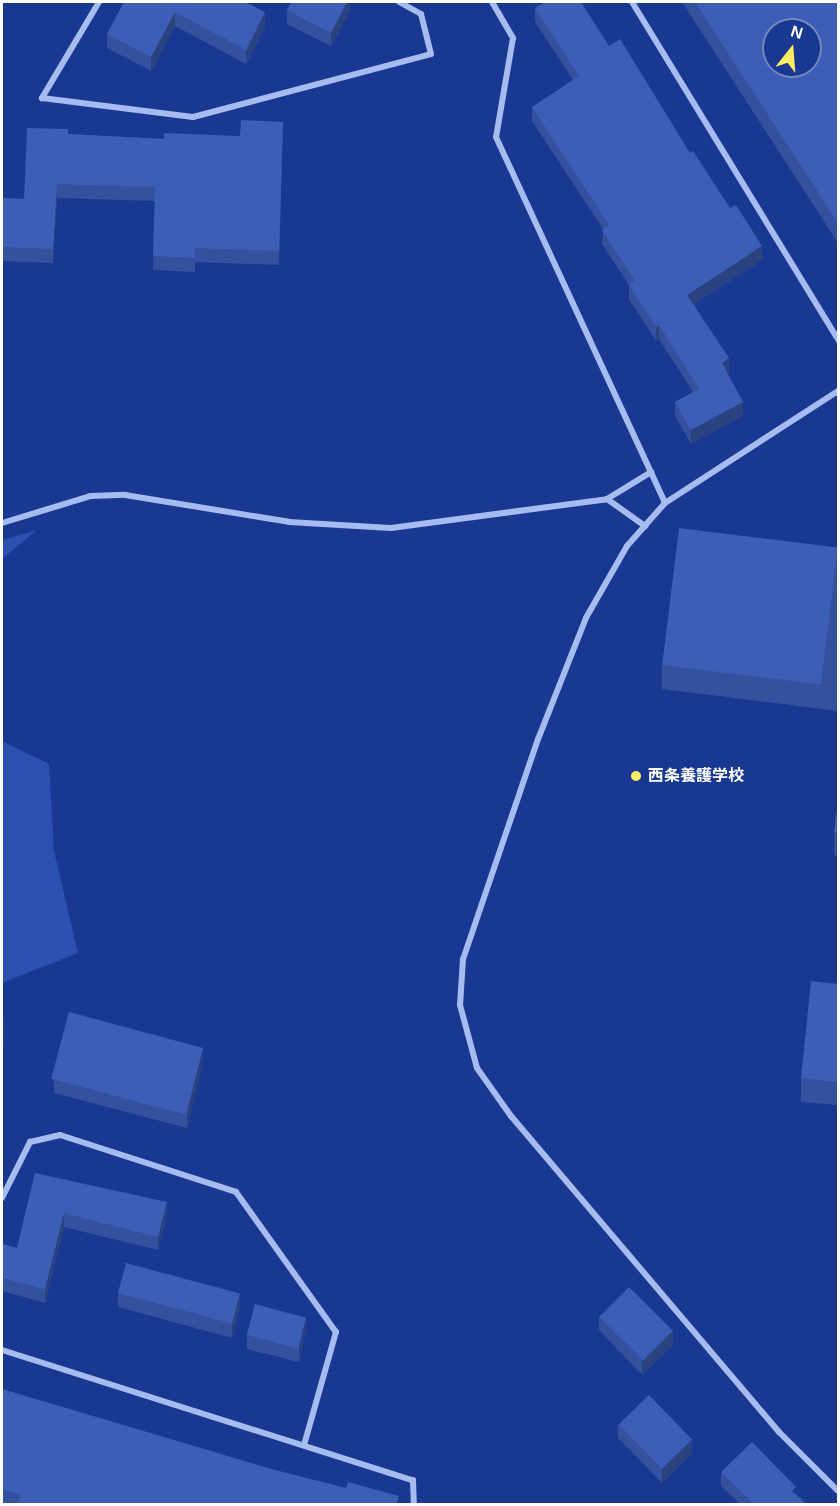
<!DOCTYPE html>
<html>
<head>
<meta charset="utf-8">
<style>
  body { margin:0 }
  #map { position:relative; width:840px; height:1506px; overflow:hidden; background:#183891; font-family:Helvetica,"Noto Sans JP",sans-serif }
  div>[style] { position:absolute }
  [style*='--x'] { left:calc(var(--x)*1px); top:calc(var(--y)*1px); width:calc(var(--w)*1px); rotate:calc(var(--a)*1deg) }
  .green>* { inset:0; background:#2b50af }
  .minor>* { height:6px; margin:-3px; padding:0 3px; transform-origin:3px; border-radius:3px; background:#a6bbef }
  .wall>* { inset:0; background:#34519d }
  .shaded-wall>* { inset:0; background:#2a4280 }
  .building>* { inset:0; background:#3c5eb7; transform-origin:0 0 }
  .dots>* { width:16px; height:16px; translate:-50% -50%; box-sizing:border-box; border:3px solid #183891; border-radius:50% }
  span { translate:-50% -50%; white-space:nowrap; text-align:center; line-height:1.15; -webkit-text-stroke:6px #183891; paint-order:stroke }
  .poi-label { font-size:16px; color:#fff; font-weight:700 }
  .left { translate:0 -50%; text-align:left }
  .frame { position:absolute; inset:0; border:3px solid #fff; pointer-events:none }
  .north { position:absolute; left:762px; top:18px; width:60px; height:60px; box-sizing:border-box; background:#183891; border:2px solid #7488bd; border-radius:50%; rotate:17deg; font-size:16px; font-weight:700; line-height:24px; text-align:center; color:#fff }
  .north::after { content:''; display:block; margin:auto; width:21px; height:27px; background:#ffed64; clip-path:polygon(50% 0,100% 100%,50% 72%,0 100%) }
</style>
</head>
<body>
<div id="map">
  <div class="green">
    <i style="clip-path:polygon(37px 530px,2px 559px,2px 540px)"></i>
    <i style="clip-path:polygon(2px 741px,49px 764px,54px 851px,78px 953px,2px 983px)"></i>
  </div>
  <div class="minor">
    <i style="--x:99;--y:2;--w:112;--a:120.7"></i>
    <i style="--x:42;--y:98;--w:152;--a:7.2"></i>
    <i style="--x:193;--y:117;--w:246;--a:-14.8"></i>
    <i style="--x:431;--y:54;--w:41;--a:-104"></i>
    <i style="--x:421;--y:14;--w:25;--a:-151"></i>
    <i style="--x:492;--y:2;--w:42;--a:59.7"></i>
    <i style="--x:513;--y:38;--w:100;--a:99.7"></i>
    <i style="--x:496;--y:137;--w:403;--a:65.2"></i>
    <i style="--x:632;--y:2;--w:396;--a:58.6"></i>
    <i style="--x:838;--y:391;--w:206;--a:147.1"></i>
    <i style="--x:665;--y:503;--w:57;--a:131.5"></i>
    <i style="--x:627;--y:546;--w:83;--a:119.7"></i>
    <i style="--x:586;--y:618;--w:130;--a:111.6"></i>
    <i style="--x:538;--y:739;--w:232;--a:108.8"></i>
    <i style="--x:463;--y:959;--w:46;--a:93.7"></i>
    <i style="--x:460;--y:1005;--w:65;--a:74.9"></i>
    <i style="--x:477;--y:1068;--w:59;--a:54.7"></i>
    <i style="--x:511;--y:1116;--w:414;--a:49.7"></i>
    <i style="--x:779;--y:1432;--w:83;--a:45"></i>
    <i style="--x:607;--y:499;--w:47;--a:35.4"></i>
    <i style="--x:2;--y:523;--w:93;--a:-16.9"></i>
    <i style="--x:91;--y:496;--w:34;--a:-2"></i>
    <i style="--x:125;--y:495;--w:166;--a:9.3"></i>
    <i style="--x:289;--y:522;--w:102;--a:3.4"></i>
    <i style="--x:391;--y:528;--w:218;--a:-7.6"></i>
    <i style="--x:607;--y:499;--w:52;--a:-31.5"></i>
    <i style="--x:2;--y:1198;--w:63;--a:-63.4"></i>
    <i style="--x:30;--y:1142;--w:31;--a:-13"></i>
    <i style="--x:60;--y:1135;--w:185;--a:17.9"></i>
    <i style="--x:236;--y:1192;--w:172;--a:54.5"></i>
    <i style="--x:336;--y:1332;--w:117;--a:105.8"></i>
    <i style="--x:2;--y:1350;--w:431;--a:17.6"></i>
    <i style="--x:413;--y:1480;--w:24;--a:88"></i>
  </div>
  <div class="wall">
    <i style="clip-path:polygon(124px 2px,265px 26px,246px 64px,175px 26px,151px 71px,107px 48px,107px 34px)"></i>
    <i style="clip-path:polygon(350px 2px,350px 10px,331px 46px,287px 24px,287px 10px)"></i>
    <i style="clip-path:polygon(682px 2px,838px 2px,838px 243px)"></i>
    <i style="clip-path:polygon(535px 8px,609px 46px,690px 153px,762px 260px,694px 304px,729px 372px,727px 373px,743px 416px,691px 444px,675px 416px,675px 402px,693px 392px,659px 339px,656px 341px,629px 299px,629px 285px,602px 244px,603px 229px,532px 121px,532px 107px,573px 80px,535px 22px)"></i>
    <i style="clip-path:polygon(283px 122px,279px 265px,195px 262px,195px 272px,153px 270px,155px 201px,57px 198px,53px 263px,2px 261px,2px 198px,24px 199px,68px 134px,164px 139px,240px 136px)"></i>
    <i style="clip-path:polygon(838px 547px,838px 711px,662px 689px,662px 665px)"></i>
    <i style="clip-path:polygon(838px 803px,838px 856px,834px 855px,834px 831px)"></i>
    <i style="clip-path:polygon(838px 984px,838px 1105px,801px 1102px,801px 1078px)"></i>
    <i style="clip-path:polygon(203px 1062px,187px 1128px,54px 1093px,54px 1079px)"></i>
    <i style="clip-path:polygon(35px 1173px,167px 1216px,158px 1250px,64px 1227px,45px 1303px,2px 1291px,2px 1244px,17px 1248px)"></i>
    <i style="clip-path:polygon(118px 1293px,240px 1307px,232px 1338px,118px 1307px)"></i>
    <i style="clip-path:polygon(599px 1316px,673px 1345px,642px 1375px,599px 1330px)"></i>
    <i style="clip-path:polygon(306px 1331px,299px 1362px,247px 1349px,247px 1335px)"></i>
    <i style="clip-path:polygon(2px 1389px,271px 1469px,399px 1504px,2px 1504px)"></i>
    <i style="clip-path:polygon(618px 1424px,692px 1453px,662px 1483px,618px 1438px)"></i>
    <i style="clip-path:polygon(721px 1472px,796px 1494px,806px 1504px,740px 1504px,721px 1486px)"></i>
  </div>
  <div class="shaded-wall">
    <i style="clip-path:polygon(347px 2px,350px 2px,350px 10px,331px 46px,331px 33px)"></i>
    <i style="clip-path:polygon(175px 12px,175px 26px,151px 71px,151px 57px)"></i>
    <i style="clip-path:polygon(265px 12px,265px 26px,246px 64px,246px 50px)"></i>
    <i style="clip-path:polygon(57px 184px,57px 198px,53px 263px,53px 249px)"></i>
    <i style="clip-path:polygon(762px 246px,762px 260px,687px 308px,687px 295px)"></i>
    <i style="clip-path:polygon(659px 325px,659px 339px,656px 341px,656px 327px)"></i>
    <i style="clip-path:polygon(729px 358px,729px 372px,722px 376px,722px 363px)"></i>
    <i style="clip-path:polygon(743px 402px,743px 416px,691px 444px,691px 430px)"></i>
    <i style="clip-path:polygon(4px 1021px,4px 1038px,2px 1046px,2px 1029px)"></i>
    <i style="clip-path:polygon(203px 1048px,203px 1062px,187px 1128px,187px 1114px)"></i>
    <i style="clip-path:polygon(167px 1202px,167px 1216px,158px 1250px,158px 1237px)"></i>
    <i style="clip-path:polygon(64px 1213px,64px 1227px,45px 1303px,45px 1289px)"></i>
    <i style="clip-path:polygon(240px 1293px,240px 1307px,232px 1338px,232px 1324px)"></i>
    <i style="clip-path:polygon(306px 1318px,306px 1331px,299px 1362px,299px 1348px)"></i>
    <i style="clip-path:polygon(673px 1331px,673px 1345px,642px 1375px,642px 1361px)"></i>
    <i style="clip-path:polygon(692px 1439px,692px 1453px,662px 1483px,662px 1469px)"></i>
  </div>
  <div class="building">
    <i style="clip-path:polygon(124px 2px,245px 2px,265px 12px,246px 50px,175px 12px,151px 57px,107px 34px)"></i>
    <i style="clip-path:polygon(291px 2px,347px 2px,331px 33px,287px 10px)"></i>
    <i style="clip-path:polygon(545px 2px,581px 2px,609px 46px,620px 39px,690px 153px,693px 151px,730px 208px,736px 205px,762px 246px,687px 295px,729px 358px,722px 363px,743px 402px,691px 430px,675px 402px,699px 389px,659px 325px,656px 327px,629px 285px,635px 281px,602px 230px,609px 225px,532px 107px,579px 76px,535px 8px)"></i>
    <i style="clip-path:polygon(evenodd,695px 2px,838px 2px,838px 223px,695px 2px,774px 30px,810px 30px,810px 66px,774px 66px,774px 30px)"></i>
    <i style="clip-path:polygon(241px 120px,283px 122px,279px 251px,195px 248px,195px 258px,153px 256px,155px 187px,57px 184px,53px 249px,2px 247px,2px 198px,24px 199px,27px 128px,68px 129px,68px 134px,164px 139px,164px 133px,240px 136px)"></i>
    <i style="left:679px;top:528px;width:160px;height:138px;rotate:7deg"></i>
    <i style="clip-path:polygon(838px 803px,838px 832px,834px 831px)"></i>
    <i style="clip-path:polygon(811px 981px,838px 984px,838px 1082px,801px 1078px)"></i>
    <i style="left:69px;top:1012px;width:139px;height:69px;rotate:15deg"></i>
    <i style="clip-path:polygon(35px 1173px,167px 1202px,158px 1237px,64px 1213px,45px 1289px,2px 1278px,2px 1244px,17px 1248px)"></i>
    <i style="left:126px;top:1263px;width:118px;height:31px;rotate:15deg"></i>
    <i style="left:629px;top:1287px;width:62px;height:42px;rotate:45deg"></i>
    <i style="left:255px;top:1304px;width:53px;height:32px;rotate:15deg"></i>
    <i style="clip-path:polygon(2px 1389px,271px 1469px,346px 1488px,348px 1482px,399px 1496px,397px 1504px,18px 1504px,21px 1494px,2px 1490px)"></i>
    <i style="left:649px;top:1395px;width:62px;height:42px;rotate:46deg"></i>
    <i style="clip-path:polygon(752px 1442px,796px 1487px,792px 1491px,806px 1504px,754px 1504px,721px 1472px)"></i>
  </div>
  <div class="dots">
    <i style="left:636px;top:776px;background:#ffed64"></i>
  </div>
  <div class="poi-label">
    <span class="left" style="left:648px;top:776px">西条養護学校</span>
  </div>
  <div class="frame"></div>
  <div class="north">N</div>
</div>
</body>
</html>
